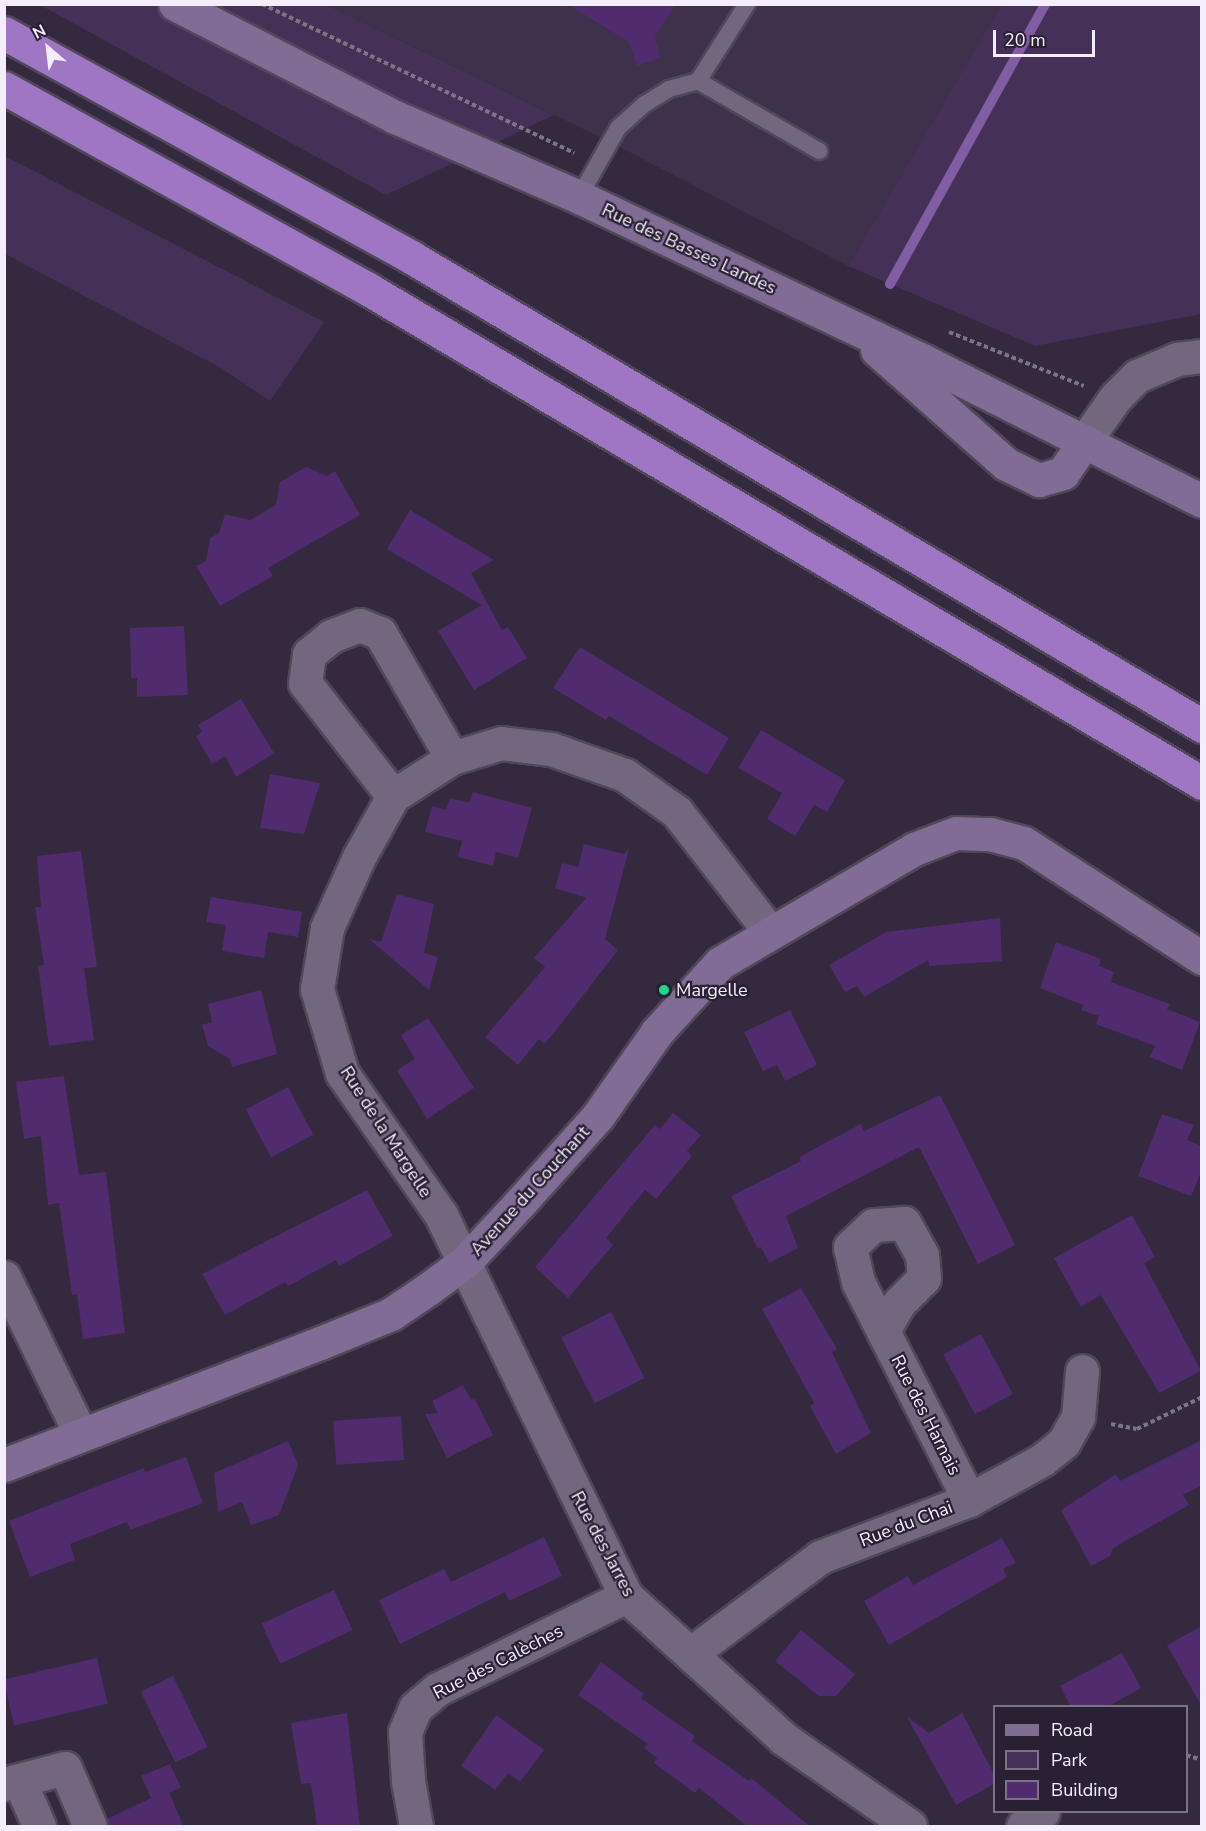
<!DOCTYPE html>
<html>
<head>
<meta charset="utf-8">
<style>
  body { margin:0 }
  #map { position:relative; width:1206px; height:1831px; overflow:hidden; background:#34293e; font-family:"Nunito Sans",sans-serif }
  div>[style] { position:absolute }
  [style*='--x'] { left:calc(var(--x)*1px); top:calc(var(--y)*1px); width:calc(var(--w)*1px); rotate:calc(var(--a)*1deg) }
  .built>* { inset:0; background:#3e314c }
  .green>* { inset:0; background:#453058 }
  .stream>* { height:10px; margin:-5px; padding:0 5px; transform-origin:5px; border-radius:5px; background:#825da4 }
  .building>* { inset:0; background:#502b6e; transform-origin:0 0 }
  .path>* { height:4px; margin-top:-2px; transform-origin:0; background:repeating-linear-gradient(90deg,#7d7486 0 4.5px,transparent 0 7.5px) }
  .roads { filter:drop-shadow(2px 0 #504759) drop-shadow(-2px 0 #504759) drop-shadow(0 2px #504759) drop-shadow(0 -2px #504759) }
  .lane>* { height:16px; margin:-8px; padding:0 8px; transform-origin:8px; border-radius:8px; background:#736780 }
  .street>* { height:33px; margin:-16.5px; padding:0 16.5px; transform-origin:16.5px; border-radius:16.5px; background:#736780 }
  .secondary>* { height:33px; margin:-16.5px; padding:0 16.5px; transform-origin:16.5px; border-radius:16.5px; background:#806c94 }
  .highway>* { height:33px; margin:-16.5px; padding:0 16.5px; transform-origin:16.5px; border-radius:16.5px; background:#9e76c3 }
  .dots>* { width:16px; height:16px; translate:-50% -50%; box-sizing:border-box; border:3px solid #2a2034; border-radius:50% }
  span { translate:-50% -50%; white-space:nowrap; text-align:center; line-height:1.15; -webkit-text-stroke:4.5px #2a2034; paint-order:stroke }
  .street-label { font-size:18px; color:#f4eefc }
  .poi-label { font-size:18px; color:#f4eefc }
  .left { translate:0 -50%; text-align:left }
  .frame { position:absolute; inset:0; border:6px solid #f4eefc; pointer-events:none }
  .legend { position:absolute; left:993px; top:1705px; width:195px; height:108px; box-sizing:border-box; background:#2a2034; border:2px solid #7b7284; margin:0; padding:8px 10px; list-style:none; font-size:18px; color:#f4eefc }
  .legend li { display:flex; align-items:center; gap:12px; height:30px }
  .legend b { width:30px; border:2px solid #7b7284 }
  .north { position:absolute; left:18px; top:18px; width:60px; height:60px; -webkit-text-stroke:4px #2a2034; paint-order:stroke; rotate:332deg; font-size:16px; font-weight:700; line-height:24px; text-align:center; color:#f4eefc }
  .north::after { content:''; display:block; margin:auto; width:21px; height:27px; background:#f4eefc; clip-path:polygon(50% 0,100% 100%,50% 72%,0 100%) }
  .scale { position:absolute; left:993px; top:30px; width:102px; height:27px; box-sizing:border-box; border:3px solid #f4eefc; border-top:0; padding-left:8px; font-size:18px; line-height:21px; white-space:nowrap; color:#f4eefc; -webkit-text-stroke:4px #2a2034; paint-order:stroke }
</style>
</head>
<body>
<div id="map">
  <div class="built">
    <i style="clip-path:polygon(327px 5px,1002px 5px,848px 266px,610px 142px)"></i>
  </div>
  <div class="green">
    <i style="clip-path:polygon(1002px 4px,1201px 5px,1201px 314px,1035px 346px,848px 266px)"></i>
    <i style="clip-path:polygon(40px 5px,327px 5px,554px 115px,386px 195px)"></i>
    <i style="clip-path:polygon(5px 156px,324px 322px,270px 401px,221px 368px,5px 254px)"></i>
  </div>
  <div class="stream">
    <i style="--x:890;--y:284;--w:320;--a:-61"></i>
  </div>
  <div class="building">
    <i style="clip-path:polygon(567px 4px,676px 4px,655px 36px,660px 58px,637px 66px,629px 42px)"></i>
    <i style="clip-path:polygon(306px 467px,327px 476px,335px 471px,360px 515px,268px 568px,273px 576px,220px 606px,196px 566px,206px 561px,210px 538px,219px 533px,225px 514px,250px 520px,276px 505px,280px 482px)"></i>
    <i style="clip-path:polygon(410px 510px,494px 560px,471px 573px,502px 630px,508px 627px,527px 658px,474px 690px,438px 631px,482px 605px,387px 549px)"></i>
    <i style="clip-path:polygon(184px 626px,188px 695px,137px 697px,137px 678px,131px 678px,130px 628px)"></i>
    <i style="clip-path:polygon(580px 647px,729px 738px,707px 775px,609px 716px,606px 720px,553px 688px)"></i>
    <i style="clip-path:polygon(241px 699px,274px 753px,236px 777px,225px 756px,212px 764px,196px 736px,202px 732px,198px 725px)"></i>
    <i style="clip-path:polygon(761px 730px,845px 780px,827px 812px,814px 805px,795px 836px,767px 819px,782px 793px,738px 768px)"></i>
    <i style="clip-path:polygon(270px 774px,320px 783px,304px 834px,260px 828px)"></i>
    <i style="clip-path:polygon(473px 792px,532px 808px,518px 858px,496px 852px,493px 866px,458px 857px,462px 841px,425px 832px,432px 806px,446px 810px,450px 798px,469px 803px)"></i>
    <i style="clip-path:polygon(584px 844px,624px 854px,629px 849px,605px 939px,618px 950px,554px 1033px,544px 1044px,539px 1039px,518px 1065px,485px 1037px,545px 967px,534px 958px,586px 898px,555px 888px,562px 863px,578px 867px)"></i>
    <i style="clip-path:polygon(81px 851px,97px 967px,84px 968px,94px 1040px,49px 1046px,38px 966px,44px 965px,35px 907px,41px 907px,37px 856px)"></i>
    <i style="clip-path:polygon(397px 894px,434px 904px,424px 953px,438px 957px,429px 990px,369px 939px,381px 942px)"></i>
    <i style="clip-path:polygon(211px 897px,302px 912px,298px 937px,268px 932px,264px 958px,222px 951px,226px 925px,206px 922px)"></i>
    <i style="clip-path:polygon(1000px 918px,1002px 961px,929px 966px,928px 960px,864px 997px,857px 986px,845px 992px,829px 965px,886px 932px)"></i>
    <i style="clip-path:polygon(1056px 942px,1101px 959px,1099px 966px,1114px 972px,1111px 982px,1170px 1004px,1167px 1009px,1200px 1022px,1182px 1070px,1150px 1057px,1155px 1046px,1096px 1024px,1099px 1016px,1081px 1010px,1083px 1005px,1040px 988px)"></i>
    <i style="clip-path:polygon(261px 990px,277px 1054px,232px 1067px,230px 1059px,208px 1046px,202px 1025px,212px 1022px,208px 1004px)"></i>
    <i style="clip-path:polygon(790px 1010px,817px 1065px,785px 1081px,777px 1065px,763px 1071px,744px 1032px)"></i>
    <i style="clip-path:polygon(428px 1018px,474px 1088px,427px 1119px,397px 1070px,415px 1059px,401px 1035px)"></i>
    <i style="clip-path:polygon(64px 1076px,79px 1175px,106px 1172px,125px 1333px,83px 1339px,77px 1294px,72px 1295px,59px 1203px,48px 1205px,41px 1136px,24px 1139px,16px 1082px)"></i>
    <i style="left:288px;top:1087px;width:54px;height:48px;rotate:62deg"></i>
    <i style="clip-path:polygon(940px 1095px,1015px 1245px,978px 1264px,919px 1147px,786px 1216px,798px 1248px,769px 1263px,761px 1247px,758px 1249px,731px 1196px,801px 1161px,799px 1157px,861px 1124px,864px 1131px)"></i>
    <i style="clip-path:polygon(673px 1113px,701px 1135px,687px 1151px,692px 1156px,656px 1199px,645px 1190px,606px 1238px,613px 1245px,568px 1298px,535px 1267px,655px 1125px,660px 1129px)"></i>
    <i style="clip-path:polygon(1162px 1114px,1194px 1125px,1187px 1140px,1202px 1146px,1202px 1170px,1191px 1196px,1138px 1176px)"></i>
    <i style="clip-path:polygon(367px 1190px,393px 1236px,339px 1266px,336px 1260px,288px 1286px,285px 1282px,225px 1315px,202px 1274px)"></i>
    <i style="clip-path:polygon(1132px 1215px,1155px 1257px,1144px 1263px,1201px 1371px,1159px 1393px,1101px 1295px,1081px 1307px,1054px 1258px)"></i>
    <i style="clip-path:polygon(801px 1288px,837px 1349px,832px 1352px,871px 1433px,836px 1454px,810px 1406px,814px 1403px,762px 1309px)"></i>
    <i style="left:611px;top:1312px;width:74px;height:56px;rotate:63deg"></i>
    <i style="left:981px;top:1334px;width:68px;height:43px;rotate:62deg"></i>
    <i style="clip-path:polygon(463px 1385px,471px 1400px,475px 1399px,493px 1435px,447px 1458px,425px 1414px,438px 1413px,432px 1401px)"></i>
    <i style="left:401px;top:1416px;width:44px;height:68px;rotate:86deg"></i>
    <i style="clip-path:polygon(1202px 1440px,1202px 1485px,1183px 1495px,1189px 1505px,1113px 1548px,1110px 1556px,1091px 1566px,1061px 1510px,1116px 1474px,1120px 1481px)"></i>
    <i style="clip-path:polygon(288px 1441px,298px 1465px,279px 1515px,251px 1525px,242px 1502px,218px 1512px,214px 1473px)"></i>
    <i style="clip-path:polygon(186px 1457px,203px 1503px,130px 1530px,127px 1522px,70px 1544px,75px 1560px,30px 1577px,9px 1521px,144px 1468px,145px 1472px)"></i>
    <i style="clip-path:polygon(544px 1537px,562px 1576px,509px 1601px,505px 1592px,400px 1644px,379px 1600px,444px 1569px,451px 1582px)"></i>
    <i style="clip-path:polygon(1002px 1538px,1016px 1563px,1003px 1569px,1007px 1577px,889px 1645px,864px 1601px,908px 1576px,913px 1585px)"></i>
    <i style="left:334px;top:1590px;width:44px;height:80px;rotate:65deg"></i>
    <i style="clip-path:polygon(1202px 1626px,1202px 1707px,1167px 1645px)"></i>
    <i style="clip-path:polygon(801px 1630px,855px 1674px,836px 1696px,819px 1696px,775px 1661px)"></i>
    <i style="clip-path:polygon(1122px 1653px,1141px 1688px,1107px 1707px,1071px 1707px,1060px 1686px)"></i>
    <i style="left:97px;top:1658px;width:47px;height:96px;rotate:77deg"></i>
    <i style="clip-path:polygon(601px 1662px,644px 1694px,641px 1698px,695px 1736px,692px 1741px,749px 1781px,751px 1778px,811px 1827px,748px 1827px,699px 1788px,695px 1793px,654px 1763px,657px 1758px,644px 1748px,648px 1744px,578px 1695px)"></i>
    <i style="left:173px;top:1676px;width:79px;height:36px;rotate:64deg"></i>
    <i style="clip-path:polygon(347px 1713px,360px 1827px,317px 1827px,311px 1783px,301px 1784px,291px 1723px)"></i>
    <i style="clip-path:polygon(962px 1713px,994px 1774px,994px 1784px,956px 1805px,907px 1717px,929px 1733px)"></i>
    <i style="clip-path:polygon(496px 1715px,544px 1750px,520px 1782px,508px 1773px,495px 1790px,461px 1766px)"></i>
    <i style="clip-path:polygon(170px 1764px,181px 1787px,169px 1793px,184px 1827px,108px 1827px,107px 1819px,151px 1798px,141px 1776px)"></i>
  </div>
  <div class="path">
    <i style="--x:262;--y:4;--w:346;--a:25.5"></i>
    <i style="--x:949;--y:332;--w:145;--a:21.8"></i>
    <i style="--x:1111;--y:1424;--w:26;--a:11"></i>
    <i style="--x:1137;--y:1429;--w:72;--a:-26.2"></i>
    <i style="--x:1186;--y:1755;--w:17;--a:17"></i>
  </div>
  <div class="roads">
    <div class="lane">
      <i style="--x:698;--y:81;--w:140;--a:30"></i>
      <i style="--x:579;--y:197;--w:79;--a:-60.5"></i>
      <i style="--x:618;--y:128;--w:36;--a:-42"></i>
      <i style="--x:645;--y:104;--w:28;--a:-32"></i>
      <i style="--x:669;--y:89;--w:30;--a:-15"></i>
      <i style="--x:698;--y:81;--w:91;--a:-57.5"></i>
    </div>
    <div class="street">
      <i style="--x:1084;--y:442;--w:54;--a:-54.8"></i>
      <i style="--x:1115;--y:398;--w:31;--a:-45"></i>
      <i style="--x:1137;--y:376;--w:43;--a:-23"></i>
      <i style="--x:1177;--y:359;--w:25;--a:-7"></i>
      <i style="--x:393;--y:796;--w:143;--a:-127.9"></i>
      <i style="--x:305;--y:683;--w:29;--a:-82"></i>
      <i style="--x:309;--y:654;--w:28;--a:-39"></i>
      <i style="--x:331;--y:636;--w:31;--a:-21"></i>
      <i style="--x:360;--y:625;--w:22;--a:22"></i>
      <i style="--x:380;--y:633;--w:144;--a:60.1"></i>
      <i style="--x:770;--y:932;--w:152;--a:-127.8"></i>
      <i style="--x:677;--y:812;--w:64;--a:-144.6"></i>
      <i style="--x:625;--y:775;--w:78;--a:-160.6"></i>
      <i style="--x:551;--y:749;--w:50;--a:-173.2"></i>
      <i style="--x:501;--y:743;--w:51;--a:163"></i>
      <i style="--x:452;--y:758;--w:70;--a:147.2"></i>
      <i style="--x:393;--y:796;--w:70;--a:119.1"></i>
      <i style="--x:359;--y:857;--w:78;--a:114.3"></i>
      <i style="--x:327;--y:928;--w:62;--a:99.3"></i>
      <i style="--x:317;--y:989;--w:88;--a:73.4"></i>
      <i style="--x:342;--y:1073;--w:173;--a:55.1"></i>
      <i style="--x:441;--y:1215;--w:424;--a:64.1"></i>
      <i style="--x:626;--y:1596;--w:213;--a:42.1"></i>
      <i style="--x:784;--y:1739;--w:153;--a:34.6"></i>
      <i style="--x:4;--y:1277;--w:174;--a:64"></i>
      <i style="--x:883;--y:1331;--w:32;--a:-60"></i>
      <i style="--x:899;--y:1303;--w:35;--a:-45"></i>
      <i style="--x:924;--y:1278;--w:23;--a:-95"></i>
      <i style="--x:922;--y:1255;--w:37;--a:-119"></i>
      <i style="--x:904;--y:1223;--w:31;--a:176"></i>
      <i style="--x:873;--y:1225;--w:32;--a:136"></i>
      <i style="--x:850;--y:1247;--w:36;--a:77"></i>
      <i style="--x:858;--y:1282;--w:245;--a:63"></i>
      <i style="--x:690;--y:1654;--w:162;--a:-36.7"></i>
      <i style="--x:820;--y:1557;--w:160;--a:-20.9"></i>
      <i style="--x:969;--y:1500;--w:83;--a:-28.7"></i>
      <i style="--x:1042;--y:1460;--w:28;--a:-39"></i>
      <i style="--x:1064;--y:1442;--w:29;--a:-61"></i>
      <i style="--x:1078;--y:1417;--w:46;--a:-85"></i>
      <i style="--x:20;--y:1782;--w:48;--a:66.6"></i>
      <i style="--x:4;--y:1784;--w:63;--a:-14.7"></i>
      <i style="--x:65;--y:1768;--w:63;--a:66.7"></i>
      <i style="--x:416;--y:1826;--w:46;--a:-100.1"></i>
      <i style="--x:408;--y:1781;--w:49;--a:-93.5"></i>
      <i style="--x:405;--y:1732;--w:26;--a:-67"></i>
      <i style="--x:415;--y:1708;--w:30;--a:-40"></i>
      <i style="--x:438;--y:1689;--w:210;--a:-26.3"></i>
      <i style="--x:1023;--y:1826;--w:24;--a:-35"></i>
    </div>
    <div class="secondary">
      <i style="--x:175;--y:4;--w:247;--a:27.2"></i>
      <i style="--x:395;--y:117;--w:201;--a:23.5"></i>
      <i style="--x:579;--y:197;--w:380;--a:25.4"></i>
      <i style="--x:922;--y:360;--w:313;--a:26.7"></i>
      <i style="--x:877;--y:350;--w:172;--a:41.5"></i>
      <i style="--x:1006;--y:464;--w:37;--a:26"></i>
      <i style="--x:1039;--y:480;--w:25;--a:-16"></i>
      <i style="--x:1063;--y:473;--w:37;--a:-56"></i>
      <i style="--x:4;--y:1465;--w:339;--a:-21.1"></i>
      <i style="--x:320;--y:1343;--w:77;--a:-22.2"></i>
      <i style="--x:391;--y:1314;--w:45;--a:-34"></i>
      <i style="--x:428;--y:1289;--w:47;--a:-36.4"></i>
      <i style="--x:466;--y:1261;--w:78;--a:-47.1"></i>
      <i style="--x:519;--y:1204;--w:118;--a:-48.1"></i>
      <i style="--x:598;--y:1116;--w:103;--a:-54.9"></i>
      <i style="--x:657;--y:1032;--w:93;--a:-47.6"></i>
      <i style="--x:720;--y:963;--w:225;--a:-30.4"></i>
      <i style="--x:914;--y:849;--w:45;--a:-20.9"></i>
      <i style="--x:956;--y:833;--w:34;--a:2"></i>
      <i style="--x:990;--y:834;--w:35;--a:15"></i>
      <i style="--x:1024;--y:843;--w:212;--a:32.9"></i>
    </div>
    <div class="highway">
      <i style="--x:4;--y:33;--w:465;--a:28.8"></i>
      <i style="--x:411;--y:257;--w:920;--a:30.66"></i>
      <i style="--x:4;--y:88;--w:416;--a:28.9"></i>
      <i style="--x:368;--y:289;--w:969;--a:30.64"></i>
    </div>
  </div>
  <div class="dots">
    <i style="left:664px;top:990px;background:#1dd888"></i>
  </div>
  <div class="street-label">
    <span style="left:689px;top:249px;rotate:25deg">Rue des Basses Landes</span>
    <span style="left:386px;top:1132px;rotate:57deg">Rue de la Margelle</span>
    <span style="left:530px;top:1191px;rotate:-48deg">Avenue du Couchant</span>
    <span style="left:926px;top:1415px;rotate:63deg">Rue des Harnais</span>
    <span style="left:906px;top:1524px;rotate:-21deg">Rue du Chai</span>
    <span style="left:603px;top:1544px;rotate:62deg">Rue des Jarres</span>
    <span style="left:498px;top:1662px;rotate:-27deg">Rue des Calèches</span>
  </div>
  <div class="poi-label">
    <span class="left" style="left:676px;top:990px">Margelle</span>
  </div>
  <div class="frame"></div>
  <ul class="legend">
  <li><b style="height:8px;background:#806c94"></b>Road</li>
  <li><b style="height:16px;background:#453058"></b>Park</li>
  <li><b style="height:16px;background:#502b6e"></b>Building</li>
  </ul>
  <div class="north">N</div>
  <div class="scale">20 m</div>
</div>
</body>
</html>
